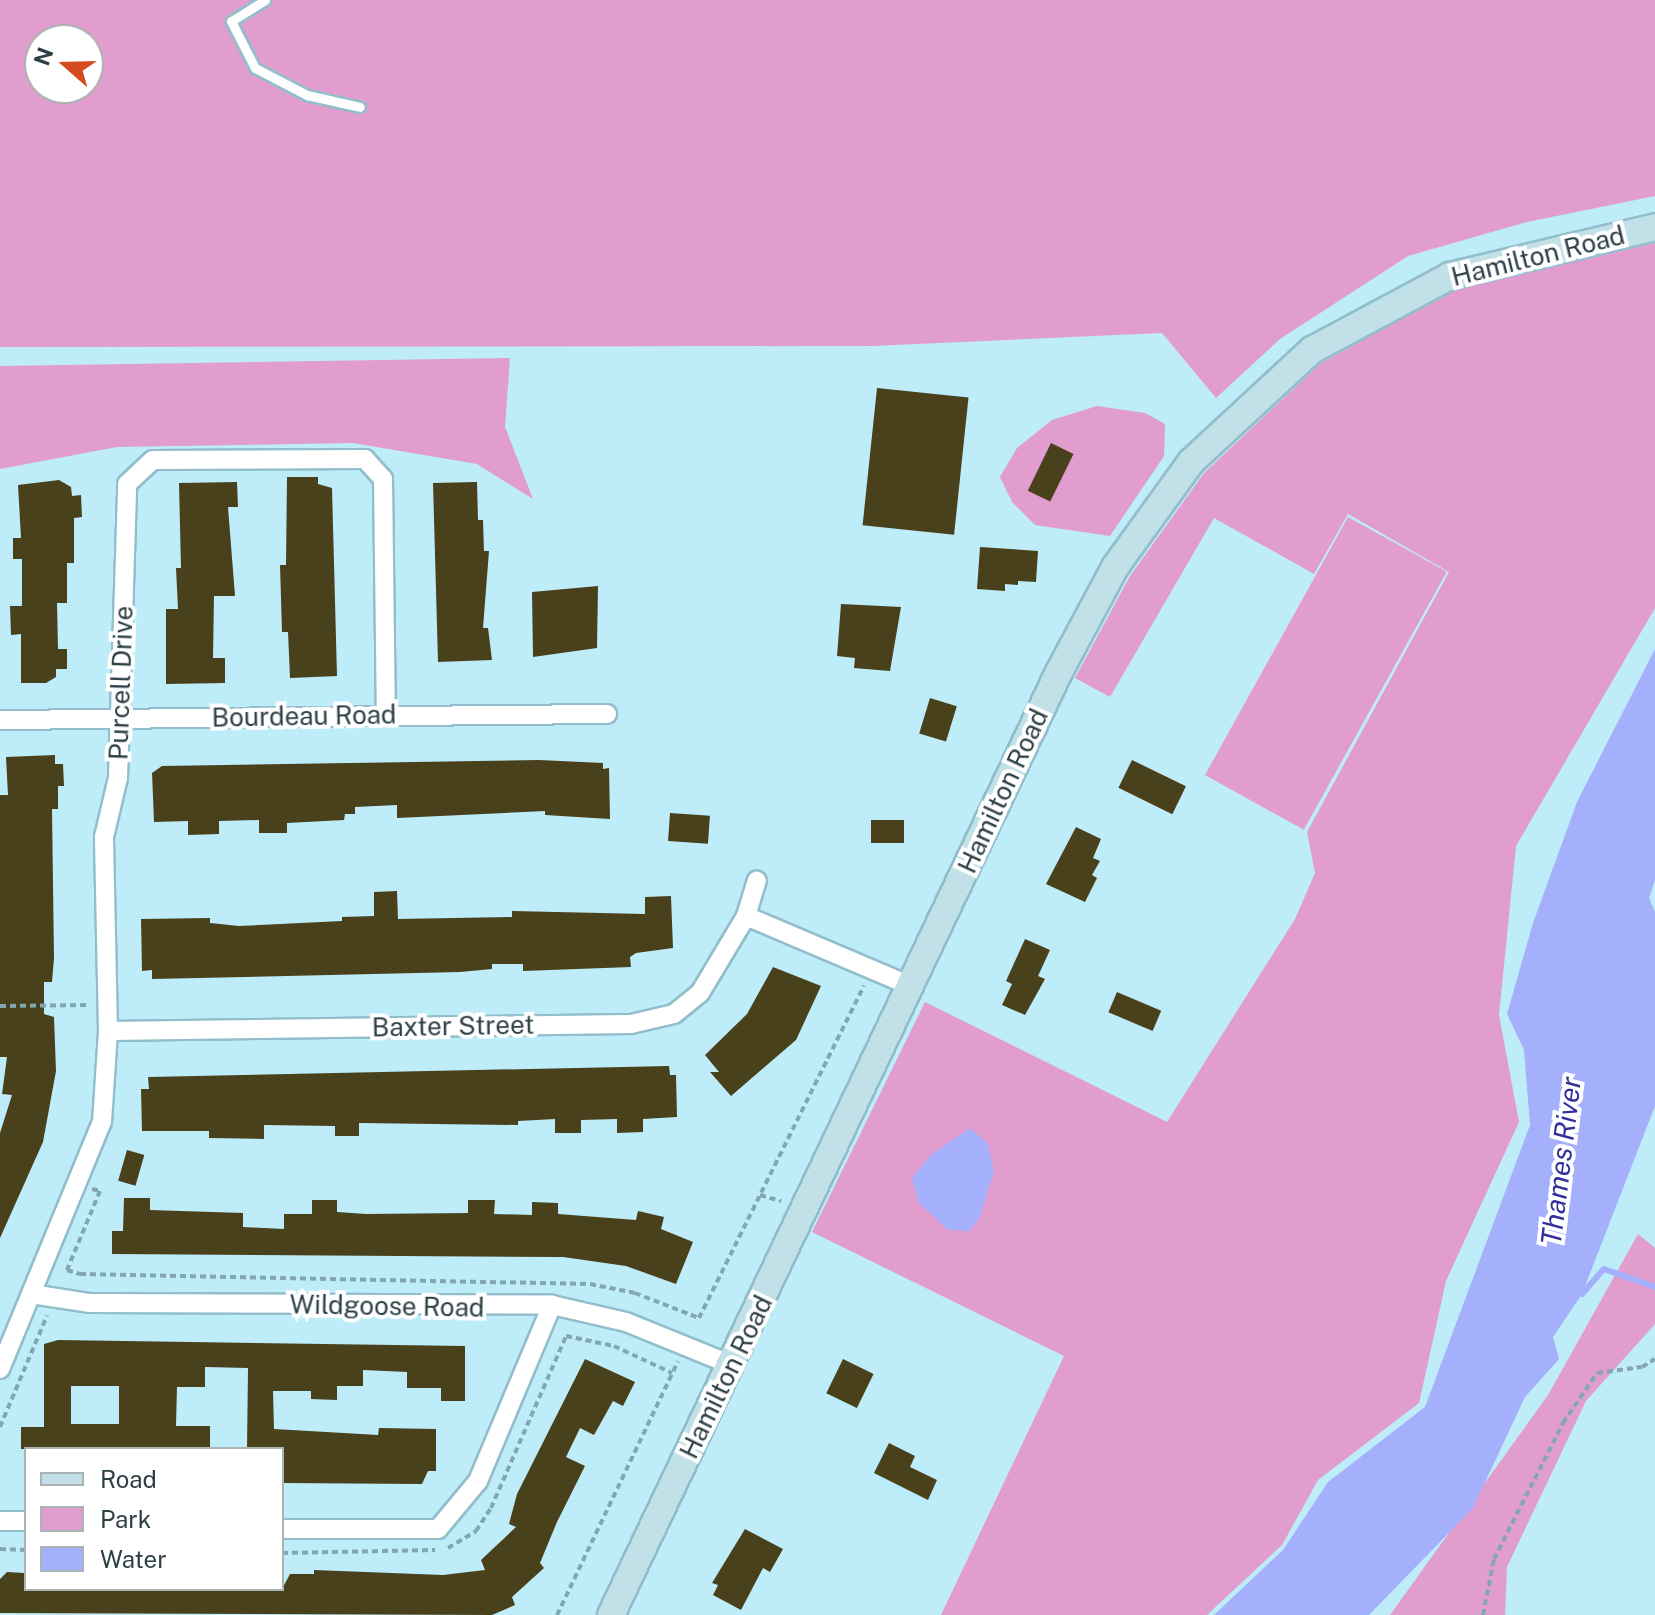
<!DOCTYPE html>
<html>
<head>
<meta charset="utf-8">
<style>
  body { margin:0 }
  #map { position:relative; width:1655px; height:1615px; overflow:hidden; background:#beecf9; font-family:"Public Sans",sans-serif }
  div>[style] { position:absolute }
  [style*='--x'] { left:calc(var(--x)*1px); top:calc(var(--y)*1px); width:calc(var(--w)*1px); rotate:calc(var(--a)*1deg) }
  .green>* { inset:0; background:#e29dcf; transform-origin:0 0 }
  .water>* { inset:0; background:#a4b0fc }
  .stream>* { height:6px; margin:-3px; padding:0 3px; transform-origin:3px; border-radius:3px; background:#a4b0fc }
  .building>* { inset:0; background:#49411c; transform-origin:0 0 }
  .path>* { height:4px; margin-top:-2px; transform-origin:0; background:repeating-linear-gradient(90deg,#83a6b0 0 6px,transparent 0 10px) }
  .roads { filter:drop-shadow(2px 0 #91beca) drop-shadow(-2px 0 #91beca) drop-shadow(0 2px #91beca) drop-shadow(0 -2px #91beca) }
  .lane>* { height:9px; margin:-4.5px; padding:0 4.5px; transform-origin:4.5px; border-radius:4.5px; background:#fff }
  .street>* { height:18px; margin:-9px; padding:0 9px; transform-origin:9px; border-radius:9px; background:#fff }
  .secondary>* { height:26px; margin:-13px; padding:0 13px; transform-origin:13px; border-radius:13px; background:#c1e0e7 }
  span { translate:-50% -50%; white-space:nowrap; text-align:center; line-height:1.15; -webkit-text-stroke:8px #fff; paint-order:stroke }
  .street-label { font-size:26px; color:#2d4045 }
  .water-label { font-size:28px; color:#342f9a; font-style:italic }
  .legend { position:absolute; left:24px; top:1447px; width:260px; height:144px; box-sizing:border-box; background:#fff; border:2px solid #abb3b5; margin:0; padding:10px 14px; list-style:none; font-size:24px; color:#2d4045 }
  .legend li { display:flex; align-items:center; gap:16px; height:40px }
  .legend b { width:40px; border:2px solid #abb3b5 }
  .north { position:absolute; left:24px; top:24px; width:80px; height:80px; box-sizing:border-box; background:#fff; border:2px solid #abb3b5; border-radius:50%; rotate:290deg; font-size:22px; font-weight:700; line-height:32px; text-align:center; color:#2d4045 }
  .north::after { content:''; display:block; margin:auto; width:28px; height:36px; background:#d44b20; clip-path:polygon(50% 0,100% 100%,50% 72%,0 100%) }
</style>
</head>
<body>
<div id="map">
  <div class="green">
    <i style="clip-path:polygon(evenodd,0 0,1655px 0,1655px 196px,1527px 222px,1408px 256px,1280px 339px,1216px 398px,1162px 333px,873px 346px,0 347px,0 0,40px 40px,88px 40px,88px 88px,40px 88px,40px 40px)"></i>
    <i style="clip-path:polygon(1655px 243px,1655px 608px,1516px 846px,1499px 1015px,1519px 1122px,1446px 1281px,1419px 1403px,1318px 1480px,1282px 1545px,1207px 1615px,941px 1615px,1064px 1356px,812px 1232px,925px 1002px,1167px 1122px,1295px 919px,1315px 873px,1307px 832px,1449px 572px,1348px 514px,1314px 574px,1214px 518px,1110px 697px,1075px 678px,1130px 576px,1204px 473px,1322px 362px,1454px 290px)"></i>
    <i style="clip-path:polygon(510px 358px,505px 427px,533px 499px,477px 464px,353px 443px,117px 447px,0 469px,0 366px)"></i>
    <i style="clip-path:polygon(1097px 406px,1145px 413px,1165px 424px,1164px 456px,1110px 536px,1035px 525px,1012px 502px,1000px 477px,1017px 448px,1052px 420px)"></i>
    <i style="left:1348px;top:517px;width:113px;height:295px;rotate:29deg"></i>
    <i style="clip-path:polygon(1638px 1234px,1655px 1248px,1655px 1324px,1586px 1401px,1507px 1567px,1505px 1615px,1390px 1615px,1548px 1395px)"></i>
  </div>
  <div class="water">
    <i style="clip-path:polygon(1655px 649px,1655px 880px,1649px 898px,1655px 912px,1655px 1106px,1582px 1294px,1553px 1337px,1559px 1359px,1525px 1397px,1473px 1508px,1369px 1615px,1214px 1615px,1283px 1550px,1328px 1482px,1425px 1407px,1530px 1125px,1524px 1050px,1507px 1014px,1533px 923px,1577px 802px)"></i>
    <i style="clip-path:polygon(970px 1128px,988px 1144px,994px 1171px,979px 1219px,969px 1231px,948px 1230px,919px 1203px,912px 1178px,931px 1155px)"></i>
  </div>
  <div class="stream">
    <i style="--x:1582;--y:1294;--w:33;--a:-49"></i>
    <i style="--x:1604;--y:1269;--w:54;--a:19.4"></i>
  </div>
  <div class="building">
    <i style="left:877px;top:388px;width:92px;height:138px;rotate:6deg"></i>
    <i style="left:1051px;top:443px;width:25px;height:53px;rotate:26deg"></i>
    <i style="clip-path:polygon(287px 477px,318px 477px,318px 484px,332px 488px,337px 676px,290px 678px,288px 632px,282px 632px,280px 565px,286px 565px)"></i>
    <i style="clip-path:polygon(59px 480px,71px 487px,72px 496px,81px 495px,82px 517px,74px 518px,74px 563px,67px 563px,67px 603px,57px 603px,58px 649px,67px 649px,67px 669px,56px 669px,56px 677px,46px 683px,21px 683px,21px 634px,11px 635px,10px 606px,22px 606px,22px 559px,13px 559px,13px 538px,21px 538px,18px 485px)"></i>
    <i style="clip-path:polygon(237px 482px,238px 507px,228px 507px,235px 596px,214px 596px,213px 658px,225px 658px,225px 683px,166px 684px,166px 609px,178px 609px,176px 568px,181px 568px,179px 483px)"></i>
    <i style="clip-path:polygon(477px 482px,478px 520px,483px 520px,484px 551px,489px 551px,483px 628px,488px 628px,492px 660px,438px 662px,433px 483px)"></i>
    <i style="clip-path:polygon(980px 547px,1038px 551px,1036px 582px,1018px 581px,1018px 585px,1005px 584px,1005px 591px,977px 589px)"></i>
    <i style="clip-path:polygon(598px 586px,597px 648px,533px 657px,532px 592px)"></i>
    <i style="clip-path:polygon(841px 604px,901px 607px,890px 671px,854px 668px,855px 658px,837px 656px)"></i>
    <i style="left:930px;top:698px;width:28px;height:37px;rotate:17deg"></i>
    <i style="clip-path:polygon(55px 755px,55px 764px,63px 764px,64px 786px,58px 786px,58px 809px,52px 809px,54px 958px,52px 982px,44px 982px,44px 1014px,54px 1017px,56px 1071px,43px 1142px,0 1238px,0 1133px,12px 1095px,2px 1094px,7px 1057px,0 1057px,0 795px,8px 795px,6px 757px)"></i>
    <i style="clip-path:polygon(539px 760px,603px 763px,603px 769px,609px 768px,610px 819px,545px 815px,545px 811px,397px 818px,397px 805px,355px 807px,355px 814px,345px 814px,344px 820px,287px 823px,287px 833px,259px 833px,259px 820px,219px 821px,219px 834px,188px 835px,188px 821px,154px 822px,152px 773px,162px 766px)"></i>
    <i style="left:1132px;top:760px;width:60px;height:31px;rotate:26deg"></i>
    <i style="left:670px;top:813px;width:40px;height:28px;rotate:4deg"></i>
    <i style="left:871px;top:820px;width:33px;height:23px"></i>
    <i style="clip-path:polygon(1076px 827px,1101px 839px,1093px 858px,1100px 861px,1092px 875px,1097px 878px,1085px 902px,1046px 884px)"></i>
    <i style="clip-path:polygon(397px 891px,398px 919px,512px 917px,512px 911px,645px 914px,645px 897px,671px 896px,673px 948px,636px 953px,630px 957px,631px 967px,523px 971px,523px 964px,492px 964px,492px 969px,460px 972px,152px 979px,152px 970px,142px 971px,141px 919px,210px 918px,210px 923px,239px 926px,342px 921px,342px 917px,374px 916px,374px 892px)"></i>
    <i style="clip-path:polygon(1025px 939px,1050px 950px,1038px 976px,1045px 979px,1025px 1015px,1002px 1005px,1012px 984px,1006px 981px)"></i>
    <i style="clip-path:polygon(773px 967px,821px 986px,796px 1040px,731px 1096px,710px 1072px,719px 1072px,705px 1055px,747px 1014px)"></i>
    <i style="left:1117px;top:992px;width:48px;height:22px;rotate:23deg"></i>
    <i style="clip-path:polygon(669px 1066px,670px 1075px,676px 1075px,677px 1117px,643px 1119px,643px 1132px,617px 1133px,617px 1119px,581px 1120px,581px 1133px,555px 1133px,555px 1119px,518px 1121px,518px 1125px,359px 1123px,359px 1136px,335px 1136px,335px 1126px,264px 1125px,264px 1139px,209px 1138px,209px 1131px,142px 1131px,141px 1089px,149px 1089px,148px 1077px)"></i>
    <i style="left:127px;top:1150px;width:18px;height:32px;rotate:16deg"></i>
    <i style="clip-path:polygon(124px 1198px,150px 1198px,150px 1210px,243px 1213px,243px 1227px,284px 1229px,284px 1214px,312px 1214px,312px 1200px,337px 1200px,337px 1212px,366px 1214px,468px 1213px,468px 1200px,495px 1200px,494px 1214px,532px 1215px,532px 1202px,558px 1203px,558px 1214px,636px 1220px,638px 1211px,664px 1217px,661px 1229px,693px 1242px,676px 1284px,626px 1266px,563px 1257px,112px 1254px,112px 1231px,123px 1231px)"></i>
    <i style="clip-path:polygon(evenodd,58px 1340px,465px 1346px,465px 1401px,441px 1401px,441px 1388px,407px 1388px,407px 1372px,363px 1370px,363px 1386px,337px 1386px,337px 1400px,311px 1399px,311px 1391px,273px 1391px,274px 1429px,378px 1435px,379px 1428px,436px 1429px,436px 1471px,428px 1471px,422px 1484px,282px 1483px,282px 1449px,247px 1449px,248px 1368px,205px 1367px,205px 1387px,177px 1387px,176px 1426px,210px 1426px,210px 1449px,21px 1449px,21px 1427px,44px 1427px,44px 1344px,58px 1340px,71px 1386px,119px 1386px,119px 1424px,71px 1424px,71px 1386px)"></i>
    <i style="clip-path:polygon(585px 1359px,635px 1382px,623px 1406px,613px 1401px,594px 1435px,580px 1428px,566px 1457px,585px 1466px,557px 1522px,540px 1563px,544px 1568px,512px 1597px,515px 1605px,492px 1615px,0 1613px,0 1579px,7px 1572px,24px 1573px,24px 1589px,282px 1589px,290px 1574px,314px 1574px,314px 1570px,443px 1575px,485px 1570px,481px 1560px,516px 1527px,509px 1524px,517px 1494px)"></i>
    <i style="left:843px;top:1359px;width:34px;height:38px;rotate:26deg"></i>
    <i style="clip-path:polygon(889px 1443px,915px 1456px,910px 1467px,937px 1480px,928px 1500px,874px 1473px)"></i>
    <i style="clip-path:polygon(745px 1529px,783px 1549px,770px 1572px,763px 1568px,741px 1610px,713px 1595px,718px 1585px,712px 1583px)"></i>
  </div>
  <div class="path">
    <i style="--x:0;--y:1006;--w:90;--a:-0.6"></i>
    <i style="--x:92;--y:1189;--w:8;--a:14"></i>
    <i style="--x:100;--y:1191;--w:86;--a:112.7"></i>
    <i style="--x:67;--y:1270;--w:14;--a:17"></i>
    <i style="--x:80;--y:1274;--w:510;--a:1.12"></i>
    <i style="--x:590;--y:1284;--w:46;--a:11.3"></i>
    <i style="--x:635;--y:1293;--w:69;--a:21.3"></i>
    <i style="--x:699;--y:1318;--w:371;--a:-63.6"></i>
    <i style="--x:760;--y:1195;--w:22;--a:16"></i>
    <i style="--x:0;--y:1427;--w:121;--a:-67.1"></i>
    <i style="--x:448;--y:1548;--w:33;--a:-31"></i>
    <i style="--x:476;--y:1531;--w:27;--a:-57"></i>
    <i style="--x:491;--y:1508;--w:188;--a:-66.4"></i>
    <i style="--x:566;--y:1336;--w:49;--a:11.8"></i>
    <i style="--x:614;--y:1346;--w:64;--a:25"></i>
    <i style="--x:0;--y:1549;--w:26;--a:2"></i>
    <i style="--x:282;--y:1553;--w:153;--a:-1.1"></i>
    <i style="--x:557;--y:1615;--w:281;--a:-64.5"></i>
    <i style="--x:1483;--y:1615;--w:57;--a:-78.9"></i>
    <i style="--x:1494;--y:1559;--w:153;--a:-63.1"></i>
    <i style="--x:1563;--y:1423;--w:60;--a:-55.8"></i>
    <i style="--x:1597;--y:1373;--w:45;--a:-7.6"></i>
    <i style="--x:1642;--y:1367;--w:15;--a:-32"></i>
  </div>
  <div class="roads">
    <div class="lane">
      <i style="--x:265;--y:0;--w:40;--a:148"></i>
      <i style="--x:231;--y:21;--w:53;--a:62.9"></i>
      <i style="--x:255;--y:68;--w:59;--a:27.4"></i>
      <i style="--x:307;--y:95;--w:54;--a:12.8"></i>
    </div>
    <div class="street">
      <i style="--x:0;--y:720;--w:607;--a:-0.57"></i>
      <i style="--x:746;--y:916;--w:179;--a:23"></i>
      <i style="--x:108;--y:1031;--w:523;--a:-0.77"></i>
      <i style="--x:631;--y:1024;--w:44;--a:-13.1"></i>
      <i style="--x:674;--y:1014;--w:33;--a:-39"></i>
      <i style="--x:700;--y:993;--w:90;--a:-59.1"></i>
      <i style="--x:746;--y:916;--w:37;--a:-73"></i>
      <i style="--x:31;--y:1294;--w:60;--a:8.7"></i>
      <i style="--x:90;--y:1303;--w:462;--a:0.2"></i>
      <i style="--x:552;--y:1305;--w:76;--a:12.9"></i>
      <i style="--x:626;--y:1322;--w:114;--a:22.1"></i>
      <i style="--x:0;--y:1369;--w:267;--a:-67.6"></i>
      <i style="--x:102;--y:1122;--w:91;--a:-86.2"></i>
      <i style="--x:108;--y:1031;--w:194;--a:-91.2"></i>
      <i style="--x:104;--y:837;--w:61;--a:-76.7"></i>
      <i style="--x:118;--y:778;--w:294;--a:-88.2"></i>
      <i style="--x:127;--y:484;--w:35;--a:-43"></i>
      <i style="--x:153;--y:460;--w:212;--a:-0.3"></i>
      <i style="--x:365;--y:459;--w:27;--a:48"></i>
      <i style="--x:383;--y:479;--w:235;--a:89.3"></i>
      <i style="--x:0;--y:1521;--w:26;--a:0"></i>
      <i style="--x:282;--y:1529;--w:156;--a:0"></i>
      <i style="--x:438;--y:1529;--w:62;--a:-50.2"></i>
      <i style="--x:478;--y:1481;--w:191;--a:-67.2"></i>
    </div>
    <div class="secondary">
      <i style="--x:611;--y:1615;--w:1044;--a:-64.59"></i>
      <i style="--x:1059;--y:672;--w:119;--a:-61.9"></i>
      <i style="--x:1115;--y:567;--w:130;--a:-54.1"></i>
      <i style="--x:1191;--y:462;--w:165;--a:-42.8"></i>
      <i style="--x:1312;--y:350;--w:157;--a:-28.2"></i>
      <i style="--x:1450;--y:276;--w:211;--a:-13.4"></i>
    </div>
  </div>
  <div class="street-label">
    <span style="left:1538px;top:256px;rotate:-14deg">Hamilton Road</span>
    <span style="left:121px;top:683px;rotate:-88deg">Purcell Drive</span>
    <span style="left:304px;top:716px;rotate:-1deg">Bourdeau Road</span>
    <span style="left:1003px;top:791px;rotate:-65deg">Hamilton Road</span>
    <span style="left:453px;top:1026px;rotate:-1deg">Baxter Street</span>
    <span style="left:387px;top:1306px;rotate:1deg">Wildgoose Road</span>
    <span style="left:726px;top:1377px;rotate:-64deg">Hamilton Road</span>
  </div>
  <div class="water-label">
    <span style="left:1561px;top:1161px;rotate:-83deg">Thames River</span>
  </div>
  <ul class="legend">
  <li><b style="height:10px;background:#c1e0e7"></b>Road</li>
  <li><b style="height:22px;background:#e29dcf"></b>Park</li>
  <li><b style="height:22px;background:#a4b0fc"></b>Water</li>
  </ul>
  <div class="north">N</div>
</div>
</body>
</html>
